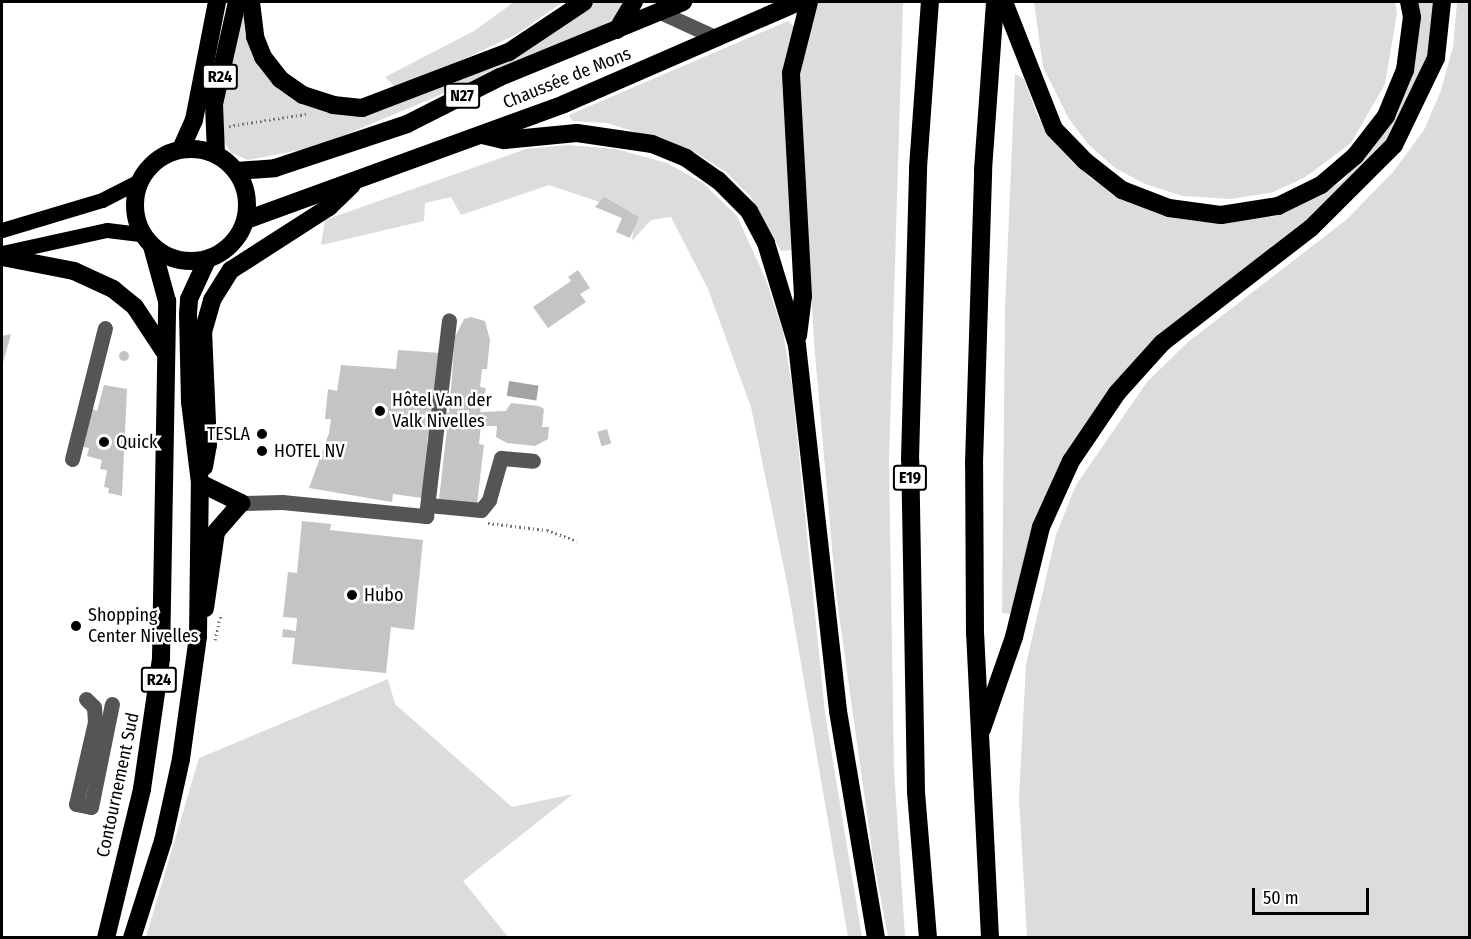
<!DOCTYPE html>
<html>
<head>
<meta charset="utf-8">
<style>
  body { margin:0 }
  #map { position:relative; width:1471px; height:939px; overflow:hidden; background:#fff; font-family:"Fira Sans Condensed",sans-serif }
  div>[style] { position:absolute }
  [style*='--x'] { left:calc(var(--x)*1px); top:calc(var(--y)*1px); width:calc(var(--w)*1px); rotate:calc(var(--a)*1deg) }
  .green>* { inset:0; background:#dcdcdc }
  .water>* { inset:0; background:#a3a3a3; transform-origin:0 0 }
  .building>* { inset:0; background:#c4c4c4; transform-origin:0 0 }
  .round { border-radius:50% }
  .path>* { height:3px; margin-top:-1.5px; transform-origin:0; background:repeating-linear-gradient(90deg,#777 0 1.5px,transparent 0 4.5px) }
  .minor>* { height:15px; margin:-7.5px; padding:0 7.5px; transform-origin:7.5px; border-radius:7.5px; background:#555 }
  .major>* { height:15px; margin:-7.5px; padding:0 7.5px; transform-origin:7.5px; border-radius:7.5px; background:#000 }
  .highway>* { height:18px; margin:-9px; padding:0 9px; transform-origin:9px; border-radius:9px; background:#000 }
  .highway>.ring { margin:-9px; padding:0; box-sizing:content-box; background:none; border:18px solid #000; border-radius:50% }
  .dots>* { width:16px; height:16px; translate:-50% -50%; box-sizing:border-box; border:3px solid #fff; border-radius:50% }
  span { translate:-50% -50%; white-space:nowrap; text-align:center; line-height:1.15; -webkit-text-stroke:5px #fff; paint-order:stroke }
  .shield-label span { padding:2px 4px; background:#fff; border:2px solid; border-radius:4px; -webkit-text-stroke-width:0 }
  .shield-label { font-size:16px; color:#000; font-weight:700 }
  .street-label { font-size:18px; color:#000 }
  .poi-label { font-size:18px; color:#000 }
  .left { translate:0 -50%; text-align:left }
  .right { translate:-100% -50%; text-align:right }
  .frame { position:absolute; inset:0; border:3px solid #000; pointer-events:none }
  .scale { position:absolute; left:1252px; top:888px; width:117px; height:27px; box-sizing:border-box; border:3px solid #000; border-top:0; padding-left:8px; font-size:18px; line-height:21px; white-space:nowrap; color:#000; -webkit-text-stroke:4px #fff; paint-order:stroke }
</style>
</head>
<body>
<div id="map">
  <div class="green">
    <i style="clip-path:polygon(514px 2px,563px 2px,517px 34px,398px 90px,385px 77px,474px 31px)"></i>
    <i style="clip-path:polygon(592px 2px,628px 2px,607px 25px,316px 147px,248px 160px,231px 153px,220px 135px,220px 115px,240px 11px,246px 13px,269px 76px,355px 113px,383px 110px,495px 65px)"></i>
    <i style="clip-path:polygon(822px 2px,903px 2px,889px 460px,894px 770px,905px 937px,888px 937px,873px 857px,836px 593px,814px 342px,799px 67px,815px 4px)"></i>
    <i style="clip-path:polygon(1034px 2px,1395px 2px,1397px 13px,1385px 84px,1351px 143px,1304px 178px,1273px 192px,1231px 199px,1183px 196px,1145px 184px,1115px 168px,1088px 144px,1069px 119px,1043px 67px)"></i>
    <i style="clip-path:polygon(1418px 2px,1434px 2px,1430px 50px,1419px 82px,1383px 147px,1347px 187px,1130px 365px,1106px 397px,1011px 614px,1002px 613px,1005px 310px,1015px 74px,1024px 79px,1038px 117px,1058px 146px,1090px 178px,1131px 203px,1166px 217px,1213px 223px,1277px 216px,1342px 182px,1397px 114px,1410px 79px)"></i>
    <i style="clip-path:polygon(1457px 2px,1470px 2px,1469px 937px,1027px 937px,1019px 798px,1026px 664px,1056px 535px,1076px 485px,1147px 382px,1188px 342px,1346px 220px,1393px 172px,1424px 130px,1440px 93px,1453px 47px)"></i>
    <i style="clip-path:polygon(788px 21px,794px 26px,785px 75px,791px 250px,781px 251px,750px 196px,726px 172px,690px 149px,607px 123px,572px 121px,569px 115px)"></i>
    <i style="clip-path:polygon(568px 145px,616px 149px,667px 163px,703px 183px,737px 216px,766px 280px,783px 332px,792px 386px,825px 713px,862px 937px,848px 937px,788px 588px,751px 407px,708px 289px,671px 217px,651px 220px,632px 241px,635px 214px,549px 185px,461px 215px,451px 197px,425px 203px,424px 221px,321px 245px,325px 220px,526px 149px)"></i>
    <i style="clip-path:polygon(388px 679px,395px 704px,512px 807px,573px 794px,463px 881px,508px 937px,146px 937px,199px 758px)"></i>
  </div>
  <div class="water">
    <i style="left:509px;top:381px;width:30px;height:15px;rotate:9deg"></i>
  </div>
  <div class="building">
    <i style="clip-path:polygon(604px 197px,639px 217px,630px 238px,616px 232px,622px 218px,595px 207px)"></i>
    <i style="clip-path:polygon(578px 270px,590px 288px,580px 294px,586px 302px,548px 328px,533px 307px,571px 281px,568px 277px)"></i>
    <i style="clip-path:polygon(471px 317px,485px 321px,490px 340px,487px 369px,482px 369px,480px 387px,486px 388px,480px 412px,506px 411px,511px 403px,539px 406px,544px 409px,542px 427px,549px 427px,548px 439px,535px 446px,507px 443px,496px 437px,497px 426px,481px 426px,479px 444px,484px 445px,477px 504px,439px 499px,448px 421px,433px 421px,432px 435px,428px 435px,422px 498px,393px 494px,392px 502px,309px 488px,329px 433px,331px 419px,325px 419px,328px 389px,337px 391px,341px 365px,396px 369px,398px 350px,440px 353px,434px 411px,449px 413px,455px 337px,464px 319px)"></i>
    <i style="clip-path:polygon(11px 334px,2px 366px,2px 336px)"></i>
    <i class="round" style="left:119px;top:351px;width:10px;height:10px"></i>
    <i style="clip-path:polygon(104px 385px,127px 389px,122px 496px,108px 493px,109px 488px,104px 487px,107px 470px,100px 469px,102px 460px,87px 456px,89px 448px,83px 447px,92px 409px,97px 411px)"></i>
    <i style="left:258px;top:428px;width:7px;height:12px"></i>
    <i style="left:607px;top:429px;width:15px;height:10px;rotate:74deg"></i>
    <i style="left:259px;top:444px;width:6px;height:13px"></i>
    <i style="clip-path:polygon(302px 521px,331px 524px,330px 530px,423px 540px,414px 630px,391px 627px,386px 673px,292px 664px,295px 638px,282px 637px,283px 629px,296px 631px,297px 618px,283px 617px,288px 572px,297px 573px)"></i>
  </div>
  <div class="path">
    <i style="--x:229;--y:126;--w:78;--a:-8.9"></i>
    <i style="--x:488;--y:523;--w:59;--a:6.8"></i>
    <i style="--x:547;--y:530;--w:32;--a:20"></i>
    <i style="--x:215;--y:640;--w:27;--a:-77"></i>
  </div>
  <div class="minor">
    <i style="--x:660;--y:12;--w:63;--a:24.5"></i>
    <i style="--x:72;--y:459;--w:135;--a:-75.9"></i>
    <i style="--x:241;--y:503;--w:41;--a:-1.4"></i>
    <i style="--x:282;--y:502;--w:145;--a:5.6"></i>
    <i style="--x:426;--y:516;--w:197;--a:-83.3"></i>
    <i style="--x:428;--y:505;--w:53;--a:5.4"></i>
    <i style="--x:481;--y:510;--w:13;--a:-51"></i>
    <i style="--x:489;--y:500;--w:44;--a:-74.1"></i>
    <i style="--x:501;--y:458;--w:32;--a:5"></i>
    <i style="--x:86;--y:699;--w:11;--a:45"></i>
    <i style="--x:94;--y:707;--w:15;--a:86"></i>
    <i style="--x:95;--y:722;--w:84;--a:103"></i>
    <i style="--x:76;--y:804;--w:15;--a:11"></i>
    <i style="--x:91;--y:807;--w:105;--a:-78.5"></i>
  </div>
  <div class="major">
    <i style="--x:2;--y:230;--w:104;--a:-16.7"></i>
    <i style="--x:102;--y:200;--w:42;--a:-27.2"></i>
    <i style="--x:2;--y:253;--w:107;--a:-12.4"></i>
    <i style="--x:107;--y:230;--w:35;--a:7"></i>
  </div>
  <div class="highway">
    <i style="--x:251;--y:2;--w:35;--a:83"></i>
    <i style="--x:255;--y:37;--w:22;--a:68"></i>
    <i style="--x:263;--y:57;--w:28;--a:52"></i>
    <i style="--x:280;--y:79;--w:28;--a:35"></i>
    <i style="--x:303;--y:95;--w:32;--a:18"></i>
    <i style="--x:333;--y:105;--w:29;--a:6"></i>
    <i style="--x:362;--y:108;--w:157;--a:-20.9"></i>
    <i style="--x:509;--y:52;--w:90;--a:-33.7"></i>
    <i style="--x:1004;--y:2;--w:136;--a:68.5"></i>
    <i style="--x:1054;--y:129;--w:45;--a:45.9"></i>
    <i style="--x:1085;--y:161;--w:47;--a:38.1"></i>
    <i style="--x:1122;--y:190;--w:50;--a:21"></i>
    <i style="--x:1169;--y:208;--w:52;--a:7.7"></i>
    <i style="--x:1221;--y:215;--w:58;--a:-9"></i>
    <i style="--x:1278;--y:206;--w:48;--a:-26"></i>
    <i style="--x:1321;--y:185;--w:45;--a:-40.5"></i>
    <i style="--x:1355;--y:156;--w:51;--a:-52.2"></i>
    <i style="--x:1386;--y:116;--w:50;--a:-67.6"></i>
    <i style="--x:1405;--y:70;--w:53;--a:-82.5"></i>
    <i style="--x:1412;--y:17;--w:15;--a:-101"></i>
    <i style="--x:617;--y:30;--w:33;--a:-59"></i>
    <i style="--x:482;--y:135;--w:23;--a:13"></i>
    <i style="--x:504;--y:140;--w:73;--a:-5.5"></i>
    <i style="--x:577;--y:133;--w:76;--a:8.3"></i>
    <i style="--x:652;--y:144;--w:37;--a:22"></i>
    <i style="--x:686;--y:158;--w:39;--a:35"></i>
    <i style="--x:718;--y:180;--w:44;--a:45"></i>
    <i style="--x:749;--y:211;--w:36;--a:62"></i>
    <i style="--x:766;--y:243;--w:107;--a:73.1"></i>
    <i style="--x:797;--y:345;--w:368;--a:83.6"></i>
    <i style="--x:838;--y:711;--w:230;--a:80.5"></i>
    <i class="ring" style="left:135px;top:149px;width:94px;height:94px"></i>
    <i style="--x:181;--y:149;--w:32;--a:-66"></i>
    <i style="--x:194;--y:120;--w:120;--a:-79"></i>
    <i style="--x:216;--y:154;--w:50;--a:-92.3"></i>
    <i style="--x:214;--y:104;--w:105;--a:-77.3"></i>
    <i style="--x:236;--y:171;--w:39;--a:-4"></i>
    <i style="--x:275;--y:168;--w:139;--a:-18.4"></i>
    <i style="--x:407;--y:124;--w:104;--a:-26.8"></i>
    <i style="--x:500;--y:77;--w:198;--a:-22.3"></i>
    <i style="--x:246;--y:220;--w:338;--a:-20"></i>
    <i style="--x:564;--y:104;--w:256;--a:-23.5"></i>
    <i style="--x:2;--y:257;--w:73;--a:11"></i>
    <i style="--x:74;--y:271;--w:43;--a:24.8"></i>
    <i style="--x:113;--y:289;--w:28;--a:39"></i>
    <i style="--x:135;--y:307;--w:56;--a:56.6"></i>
    <i style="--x:798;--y:336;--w:40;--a:-82.9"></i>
    <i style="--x:803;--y:296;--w:223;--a:-93.1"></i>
    <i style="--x:791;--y:73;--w:73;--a:-75.8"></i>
    <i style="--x:204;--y:467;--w:22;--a:-80"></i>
    <i style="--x:208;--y:445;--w:113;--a:-92.5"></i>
    <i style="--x:203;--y:332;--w:33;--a:-74"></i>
    <i style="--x:212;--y:300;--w:36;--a:-58"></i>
    <i style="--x:231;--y:270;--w:117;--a:-32.7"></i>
    <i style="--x:329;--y:207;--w:32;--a:-44"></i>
    <i style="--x:200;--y:483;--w:46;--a:26"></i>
    <i style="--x:241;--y:503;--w:38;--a:131"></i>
    <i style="--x:216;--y:532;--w:77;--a:98.2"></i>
    <i style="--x:982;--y:729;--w:97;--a:-70.8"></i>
    <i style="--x:1014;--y:637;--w:113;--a:-76.2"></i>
    <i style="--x:1041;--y:527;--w:72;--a:-65.6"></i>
    <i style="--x:1071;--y:461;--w:82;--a:-55.9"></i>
    <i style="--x:1117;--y:393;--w:67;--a:-48"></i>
    <i style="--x:1162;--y:343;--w:188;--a:-37.7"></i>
    <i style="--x:1311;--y:228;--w:117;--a:-45"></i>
    <i style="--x:1394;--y:145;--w:97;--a:-64.2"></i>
    <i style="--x:1436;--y:58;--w:56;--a:-83.9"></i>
    <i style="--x:106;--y:938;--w:153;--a:-76.4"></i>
    <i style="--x:142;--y:789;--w:132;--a:-81.7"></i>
    <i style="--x:161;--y:658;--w:357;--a:-89"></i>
    <i style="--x:167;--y:301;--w:57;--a:-105.3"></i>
    <i style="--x:132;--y:938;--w:102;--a:-72.3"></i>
    <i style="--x:163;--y:841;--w:84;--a:-77.6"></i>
    <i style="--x:181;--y:759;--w:124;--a:-82.1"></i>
    <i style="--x:198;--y:636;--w:153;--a:-89.3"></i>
    <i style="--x:200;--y:483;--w:82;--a:-97"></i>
    <i style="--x:190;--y:402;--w:88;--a:-91.3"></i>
    <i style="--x:188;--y:314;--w:15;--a:-86"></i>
    <i style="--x:189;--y:299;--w:43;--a:-65.2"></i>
    <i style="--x:928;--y:938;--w:147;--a:-94.7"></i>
    <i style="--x:916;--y:791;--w:332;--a:-91"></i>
    <i style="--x:910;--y:459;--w:291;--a:-88.4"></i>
    <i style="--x:918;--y:168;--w:166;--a:-85.9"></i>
    <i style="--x:990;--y:938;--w:304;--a:-92.8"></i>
    <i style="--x:975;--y:634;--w:171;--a:-90.3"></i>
    <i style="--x:974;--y:463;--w:293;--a:-88.2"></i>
    <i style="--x:983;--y:170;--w:168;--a:-85.9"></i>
  </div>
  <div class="dots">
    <i style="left:380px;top:411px;background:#000"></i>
    <i style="left:262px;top:434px;background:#000"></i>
    <i style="left:104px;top:442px;background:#000"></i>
    <i style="left:262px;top:451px;background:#000"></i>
    <i style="left:352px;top:595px;background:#000"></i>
    <i style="left:76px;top:626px;background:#000"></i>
  </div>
  <div class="shield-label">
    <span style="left:220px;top:77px">R24</span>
    <span style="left:462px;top:96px">N27</span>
    <span style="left:910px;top:478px">E19</span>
    <span style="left:159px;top:680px">R24</span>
  </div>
  <div class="street-label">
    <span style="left:567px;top:78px;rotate:-22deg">Chaussée de Mons</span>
    <span style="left:118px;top:785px;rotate:-78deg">Contournement Sud</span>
  </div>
  <div class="poi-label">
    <span class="left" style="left:392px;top:411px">Hôtel Van der<br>Valk Nivelles</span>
    <span class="right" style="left:250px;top:434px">TESLA</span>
    <span class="left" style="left:116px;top:442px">Quick</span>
    <span class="left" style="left:274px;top:451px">HOTEL NV</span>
    <span class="left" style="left:364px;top:595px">Hubo</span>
    <span class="left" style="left:88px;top:626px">Shopping<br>Center Nivelles</span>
  </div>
  <div class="frame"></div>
  <div class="scale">50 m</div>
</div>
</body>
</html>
